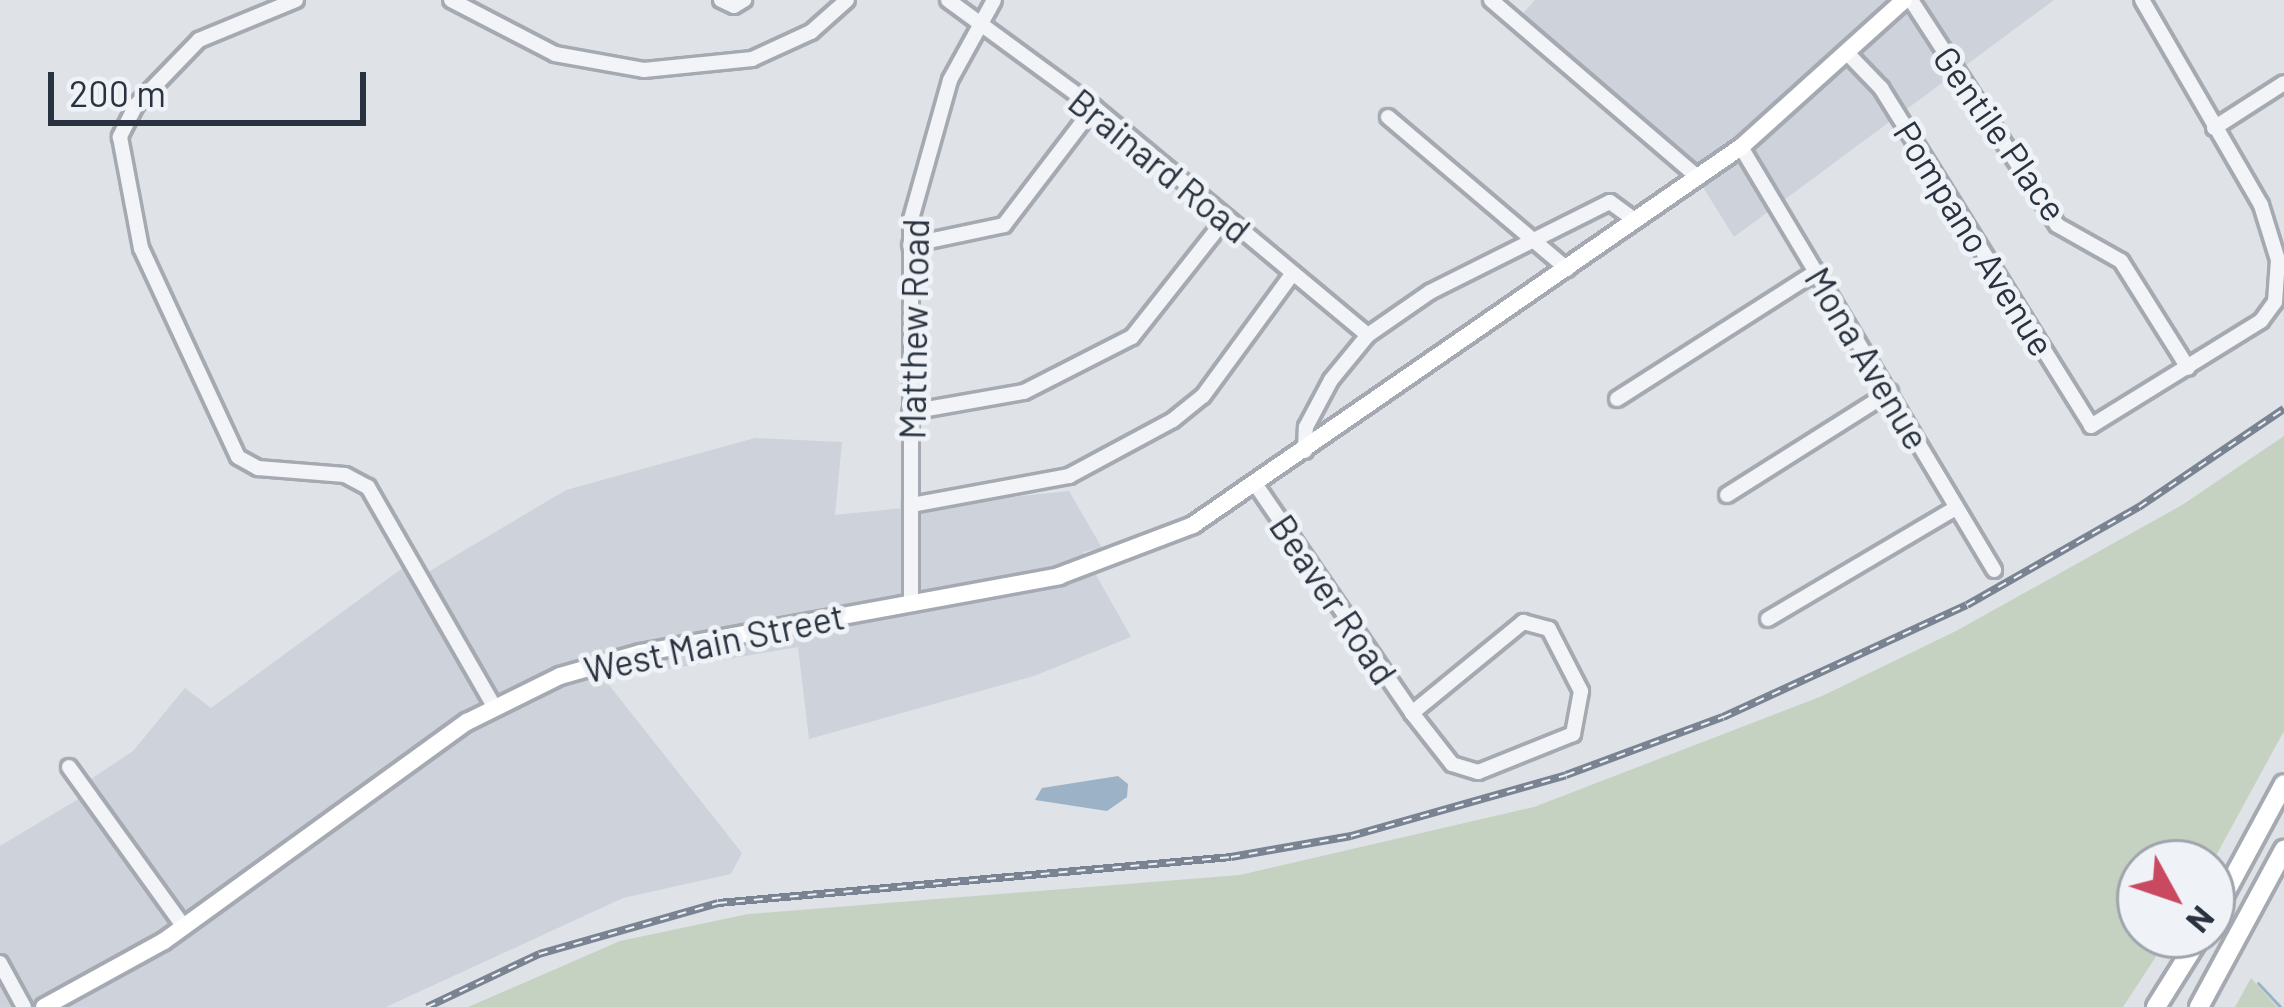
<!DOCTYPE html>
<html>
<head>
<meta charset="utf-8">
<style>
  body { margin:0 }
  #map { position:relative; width:2284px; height:1007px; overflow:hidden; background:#dfe3e8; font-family:Barlow,sans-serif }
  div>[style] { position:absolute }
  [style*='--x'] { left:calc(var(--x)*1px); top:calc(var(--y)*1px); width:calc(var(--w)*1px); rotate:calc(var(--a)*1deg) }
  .built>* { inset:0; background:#ced2da }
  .green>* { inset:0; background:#c6d2c1 }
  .water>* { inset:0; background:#9cb2c7 }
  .stream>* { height:3px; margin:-1.5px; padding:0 1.5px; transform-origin:1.5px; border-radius:1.5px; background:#9cb2c7 }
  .roads { filter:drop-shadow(3px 0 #a5aab2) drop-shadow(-3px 0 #a5aab2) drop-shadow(0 3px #a5aab2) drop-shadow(0 -3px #a5aab2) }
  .minor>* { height:14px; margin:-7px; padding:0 7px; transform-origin:7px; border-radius:7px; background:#f2f4f7 }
  .major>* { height:16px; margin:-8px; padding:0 8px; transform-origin:8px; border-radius:8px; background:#fff }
  .highway>* { height:18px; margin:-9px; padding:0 9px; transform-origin:9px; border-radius:9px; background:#fff }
  .rail>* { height:8px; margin-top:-4px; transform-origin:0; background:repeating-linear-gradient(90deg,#eff2f6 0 9px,#7a8391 0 18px); box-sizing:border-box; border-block:3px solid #7a8391 }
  span { translate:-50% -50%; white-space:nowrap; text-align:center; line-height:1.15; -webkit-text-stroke:10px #eff2f6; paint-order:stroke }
  .street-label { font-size:36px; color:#29323f }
  .north { position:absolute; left:2116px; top:839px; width:120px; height:120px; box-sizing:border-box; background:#eff2f6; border:3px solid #a0a5ad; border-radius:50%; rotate:130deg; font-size:33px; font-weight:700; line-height:48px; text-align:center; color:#29323f }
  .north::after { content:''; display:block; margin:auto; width:42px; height:54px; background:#c94960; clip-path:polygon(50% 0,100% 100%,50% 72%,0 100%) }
  .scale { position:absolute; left:48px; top:72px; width:318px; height:54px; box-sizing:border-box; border:6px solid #29323f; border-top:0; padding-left:15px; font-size:36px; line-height:42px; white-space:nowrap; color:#29323f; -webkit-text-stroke:9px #eff2f6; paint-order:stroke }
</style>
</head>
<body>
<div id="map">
  <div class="built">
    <i style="clip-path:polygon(1535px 0,2054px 0,1734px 237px,1696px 176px,1516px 21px)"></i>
    <i style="clip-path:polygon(755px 438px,842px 442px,835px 515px,1069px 491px,1102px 548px,1083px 552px,1131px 637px,1034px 676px,809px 739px,798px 647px,605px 680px,742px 853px,731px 874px,623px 898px,386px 1007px,0 1007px,0 846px,95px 789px,91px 779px,133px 751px,185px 688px,211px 708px,404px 567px,413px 581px,566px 490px)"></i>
  </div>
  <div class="green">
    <i style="clip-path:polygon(2284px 436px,2284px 731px,2212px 863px,2140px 863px,2140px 935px,2170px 935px,2123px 1007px,468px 1007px,620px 941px,748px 914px,1240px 875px,1534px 807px,1822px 696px,1956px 631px,2182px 505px)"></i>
    <i style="clip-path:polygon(2251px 978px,2277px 1007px,2235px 1007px)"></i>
  </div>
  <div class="water">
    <i style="clip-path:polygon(1118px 776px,1128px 784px,1127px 797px,1107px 811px,1035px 800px,1042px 788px)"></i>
  </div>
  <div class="stream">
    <i style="--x:2258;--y:983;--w:33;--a:47"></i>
  </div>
  <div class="roads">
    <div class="minor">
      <i style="--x:296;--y:0;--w:105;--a:157.6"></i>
      <i style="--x:199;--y:40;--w:91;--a:134.1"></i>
      <i style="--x:136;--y:105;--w:36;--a:117"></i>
      <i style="--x:120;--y:137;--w:113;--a:79.3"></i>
      <i style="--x:141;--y:248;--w:230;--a:65.1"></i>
      <i style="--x:238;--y:457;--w:23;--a:29"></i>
      <i style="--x:258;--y:468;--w:87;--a:4.6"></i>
      <i style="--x:345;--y:475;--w:26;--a:28"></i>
      <i style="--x:368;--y:487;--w:253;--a:60.1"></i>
      <i style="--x:451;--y:0;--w:117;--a:27.4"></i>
      <i style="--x:555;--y:54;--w:90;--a:10.2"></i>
      <i style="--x:644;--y:70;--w:109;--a:-5.8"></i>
      <i style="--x:752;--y:59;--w:65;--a:-24.6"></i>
      <i style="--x:811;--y:32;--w:48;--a:-41.6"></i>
      <i style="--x:721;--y:0;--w:14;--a:25"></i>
      <i style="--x:734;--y:6;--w:12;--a:-31"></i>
      <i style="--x:948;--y:0;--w:181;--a:36.2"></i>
      <i style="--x:1094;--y:107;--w:356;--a:39.8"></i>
      <i style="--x:1491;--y:0;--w:270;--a:40.6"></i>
      <i style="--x:1911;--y:0;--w:268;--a:57"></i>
      <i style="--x:2057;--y:225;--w:73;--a:29.4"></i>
      <i style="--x:2121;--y:261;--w:126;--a:57.9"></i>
      <i style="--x:1850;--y:56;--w:45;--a:45.9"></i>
      <i style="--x:1881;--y:88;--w:398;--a:58.1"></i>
      <i style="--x:2091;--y:426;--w:200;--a:-31.7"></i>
      <i style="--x:2261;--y:321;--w:24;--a:-54"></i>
      <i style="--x:2275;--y:302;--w:42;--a:-85.9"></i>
      <i style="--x:2278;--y:260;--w:58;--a:-107.2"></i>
      <i style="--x:2261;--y:205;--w:237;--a:-120.1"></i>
      <i style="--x:1388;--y:117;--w:235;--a:40.3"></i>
      <i style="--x:2214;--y:128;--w:83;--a:-32.7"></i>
      <i style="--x:1741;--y:147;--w:493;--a:59.1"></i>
      <i style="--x:910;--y:245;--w:96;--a:-12"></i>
      <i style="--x:1004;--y:225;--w:148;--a:-52.7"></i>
      <i style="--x:1617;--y:399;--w:237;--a:-32.6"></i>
      <i style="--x:910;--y:412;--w:116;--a:-10"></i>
      <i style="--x:1024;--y:392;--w:121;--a:-27"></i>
      <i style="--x:1132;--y:337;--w:152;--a:-51.7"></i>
      <i style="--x:1305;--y:451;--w:24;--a:-88"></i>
      <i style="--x:1306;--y:427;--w:53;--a:-62"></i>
      <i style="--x:1331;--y:380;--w:58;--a:-50.6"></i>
      <i style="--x:1368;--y:335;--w:75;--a:-34.7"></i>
      <i style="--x:1430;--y:292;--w:201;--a:-26.6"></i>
      <i style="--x:1610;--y:202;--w:32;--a:36"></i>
      <i style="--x:1256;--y:485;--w:276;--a:55.6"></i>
      <i style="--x:1412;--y:713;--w:144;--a:-39.3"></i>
      <i style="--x:1523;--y:622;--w:27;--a:15"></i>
      <i style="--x:1549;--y:629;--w:70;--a:62.7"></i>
      <i style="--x:1581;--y:691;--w:44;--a:100.5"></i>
      <i style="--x:1573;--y:734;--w:102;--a:158.2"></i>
      <i style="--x:1478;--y:772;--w:27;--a:-163"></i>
      <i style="--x:1452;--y:764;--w:65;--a:-128.1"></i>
      <i style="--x:1727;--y:495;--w:193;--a:-32.3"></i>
      <i style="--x:911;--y:505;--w:161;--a:-10.4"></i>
      <i style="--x:1069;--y:476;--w:118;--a:-28.3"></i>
      <i style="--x:1173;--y:420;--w:38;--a:-39"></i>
      <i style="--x:1203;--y:396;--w:152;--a:-53.8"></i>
      <i style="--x:911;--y:603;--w:384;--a:-90"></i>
      <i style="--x:911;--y:219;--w:144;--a:-74.3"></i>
      <i style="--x:950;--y:80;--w:91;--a:-61.2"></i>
      <i style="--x:1768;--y:619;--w:218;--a:-30.6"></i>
      <i style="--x:69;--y:767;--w:197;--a:54.3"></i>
      <i style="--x:0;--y:963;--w:50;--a:61.4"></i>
    </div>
    <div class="major">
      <i style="--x:44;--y:1007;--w:137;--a:-28.8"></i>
      <i style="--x:164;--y:941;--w:374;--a:-35.9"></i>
      <i style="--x:467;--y:722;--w:104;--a:-26.3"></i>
      <i style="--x:560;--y:676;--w:84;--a:-15.9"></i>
      <i style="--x:641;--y:653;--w:425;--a:-10.4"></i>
      <i style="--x:1059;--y:576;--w:143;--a:-20.8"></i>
      <i style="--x:1193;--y:525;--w:666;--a:-34.6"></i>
      <i style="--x:1741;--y:147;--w:219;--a:-42"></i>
    </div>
    <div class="highway">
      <i style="--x:2212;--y:917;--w:151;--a:-61.6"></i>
      <i style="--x:2156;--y:1007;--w:85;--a:-58"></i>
      <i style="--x:2199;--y:1007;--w:179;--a:-61.6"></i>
    </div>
  </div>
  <div class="rail">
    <i style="--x:427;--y:1007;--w:124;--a:-25.3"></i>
    <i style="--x:539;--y:954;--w:186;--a:-15.9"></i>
    <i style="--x:718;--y:903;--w:515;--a:-5.12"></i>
    <i style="--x:1231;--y:857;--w:122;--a:-9.9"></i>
    <i style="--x:1351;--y:836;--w:223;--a:-15.8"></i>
    <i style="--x:1566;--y:775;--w:167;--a:-20.3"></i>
    <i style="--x:1723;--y:717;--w:268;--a:-24.7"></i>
    <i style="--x:1967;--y:605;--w:198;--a:-29.7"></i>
    <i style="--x:2139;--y:507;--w:175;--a:-34.1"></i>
  </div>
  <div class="street-label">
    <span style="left:2001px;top:133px;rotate:55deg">Gentile Place</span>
    <span style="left:1160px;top:165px;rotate:39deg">Brainard Road</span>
    <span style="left:1975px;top:238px;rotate:58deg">Pompano Avenue</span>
    <span style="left:913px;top:329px;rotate:-89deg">Matthew Road</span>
    <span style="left:1868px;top:358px;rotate:59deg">Mona Avenue</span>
    <span style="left:1334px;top:599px;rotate:56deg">Beaver Road</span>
    <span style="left:714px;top:642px;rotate:-12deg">West Main Street</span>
  </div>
  <div class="north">N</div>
  <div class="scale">200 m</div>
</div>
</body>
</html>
